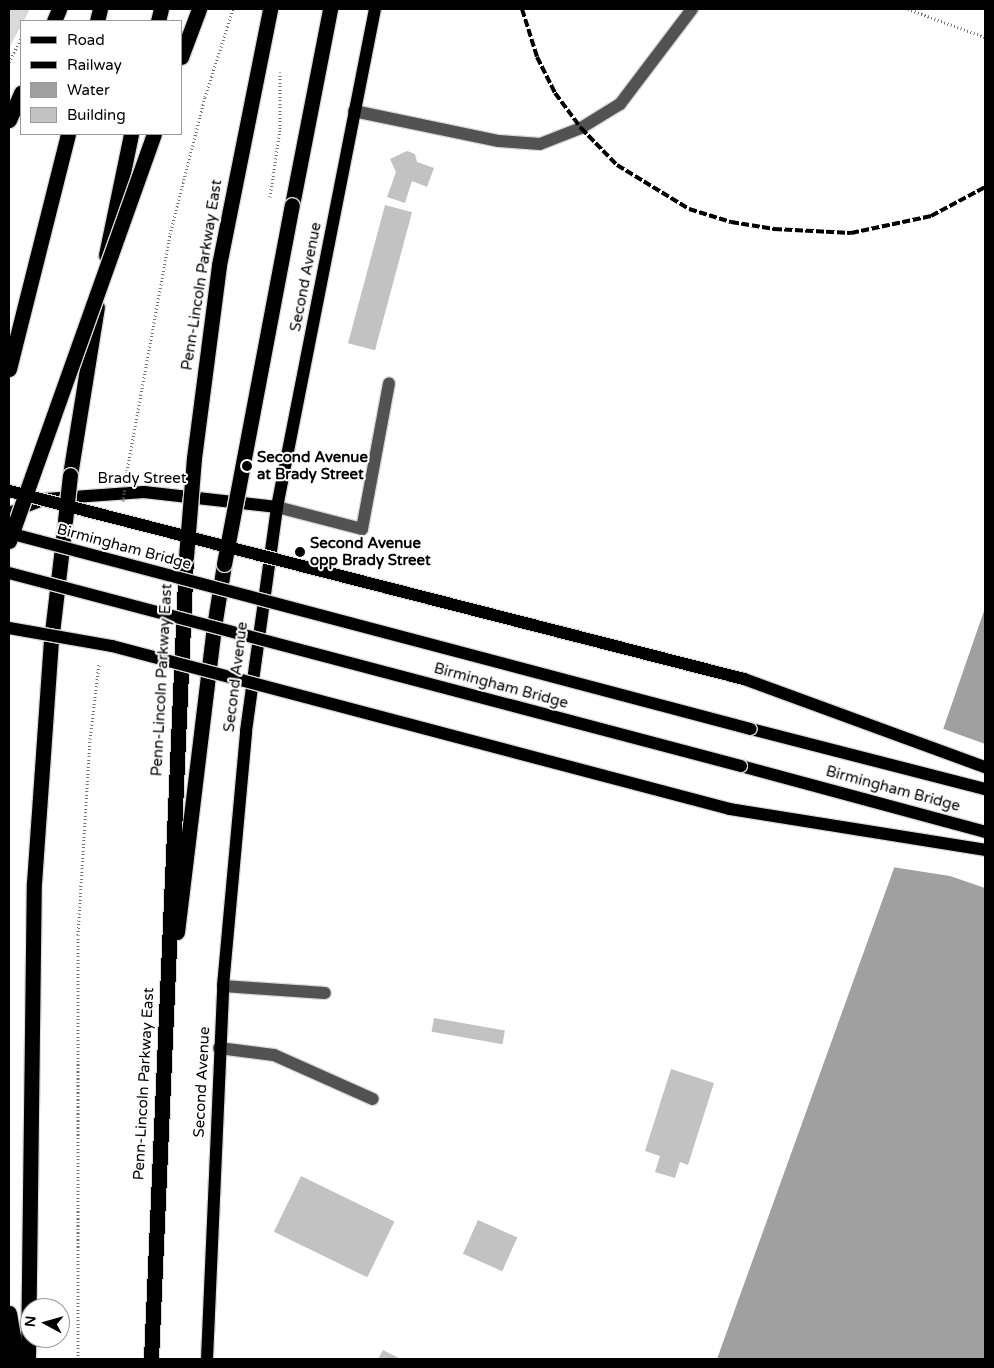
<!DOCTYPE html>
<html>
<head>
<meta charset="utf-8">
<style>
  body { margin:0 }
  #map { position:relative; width:994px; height:1368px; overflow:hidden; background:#fff; font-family:"Varela Round",sans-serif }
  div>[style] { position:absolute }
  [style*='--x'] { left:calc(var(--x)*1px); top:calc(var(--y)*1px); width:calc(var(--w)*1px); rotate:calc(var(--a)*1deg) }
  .green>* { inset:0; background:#d9d9d9 }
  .water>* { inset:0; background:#a0a0a0 }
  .pier>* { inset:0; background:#fff }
  .building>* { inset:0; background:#c2c2c2; transform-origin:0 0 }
  .path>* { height:3px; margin-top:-1.5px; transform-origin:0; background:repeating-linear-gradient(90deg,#747474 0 1px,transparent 0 3.5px) }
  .roads { filter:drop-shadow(1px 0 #dbdbdb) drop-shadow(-1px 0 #dbdbdb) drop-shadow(0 1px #dbdbdb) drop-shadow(0 -1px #dbdbdb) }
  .minor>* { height:12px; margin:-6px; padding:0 6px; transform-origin:6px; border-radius:6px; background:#525252 }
  .major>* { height:12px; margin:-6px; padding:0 6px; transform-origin:6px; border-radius:6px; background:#000 }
  .highway>* { height:15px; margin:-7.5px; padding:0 7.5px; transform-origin:7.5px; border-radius:7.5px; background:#000 }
  .rail>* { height:4px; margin-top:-2px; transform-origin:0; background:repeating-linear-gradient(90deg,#000 0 8px,transparent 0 10.5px) }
  .path-bridge>* { height:3px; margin-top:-1.5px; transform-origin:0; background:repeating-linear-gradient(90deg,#747474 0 1px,transparent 0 3.5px) }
  .bridges { filter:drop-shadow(1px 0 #dbdbdb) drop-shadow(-1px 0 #dbdbdb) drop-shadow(0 1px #dbdbdb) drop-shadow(0 -1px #dbdbdb) }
  .major-bridge>* { height:12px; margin:-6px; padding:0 6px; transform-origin:6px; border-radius:6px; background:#000 }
  .highway-bridge>* { height:15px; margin:-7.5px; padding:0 7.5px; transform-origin:7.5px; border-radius:7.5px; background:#000 }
  .dots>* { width:14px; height:14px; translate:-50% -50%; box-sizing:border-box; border:2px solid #fff; border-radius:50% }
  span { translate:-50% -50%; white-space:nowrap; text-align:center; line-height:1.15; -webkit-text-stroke:4px #fff; paint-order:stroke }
  .street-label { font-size:15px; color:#000 }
  .poi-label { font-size:15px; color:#000; font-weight:700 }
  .left { translate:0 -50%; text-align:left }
  .frame { position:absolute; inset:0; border:10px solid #000; pointer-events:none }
  .legend { position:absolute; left:20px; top:20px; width:162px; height:115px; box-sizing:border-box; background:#fff; border:1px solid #999; margin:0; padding:6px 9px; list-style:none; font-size:15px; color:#000 }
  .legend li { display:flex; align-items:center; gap:10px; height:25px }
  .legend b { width:25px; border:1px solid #999 }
  .north { position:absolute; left:20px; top:1298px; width:50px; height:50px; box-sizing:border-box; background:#fff; border:1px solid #999; border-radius:50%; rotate:276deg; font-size:14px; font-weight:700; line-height:20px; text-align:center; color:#000 }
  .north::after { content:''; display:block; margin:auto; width:18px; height:22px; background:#000; clip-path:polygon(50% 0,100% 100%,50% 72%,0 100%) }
</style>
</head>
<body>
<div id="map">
  <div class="green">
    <i style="clip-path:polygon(9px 9px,30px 9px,9px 48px)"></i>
  </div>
  <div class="water">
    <i style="clip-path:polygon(985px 608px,985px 1359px,717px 1359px,920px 796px)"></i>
  </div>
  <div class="pier">
    <i style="clip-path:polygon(941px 728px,985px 744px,985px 888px,950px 876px,892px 867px)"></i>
  </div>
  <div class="building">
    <i style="clip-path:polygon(407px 151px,415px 154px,417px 162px,434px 168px,427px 187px,412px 181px,405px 203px,387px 197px,396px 172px,390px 159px)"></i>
    <i style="left:385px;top:205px;width:28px;height:143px;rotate:15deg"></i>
    <i style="left:434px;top:1018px;width:72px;height:14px;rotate:10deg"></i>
    <i style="clip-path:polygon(671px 1069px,714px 1083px,688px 1165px,680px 1162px,675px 1178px,655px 1172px,660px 1156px,645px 1151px)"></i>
    <i style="left:301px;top:1176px;width:104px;height:62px;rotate:26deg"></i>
    <i style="left:478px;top:1220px;width:43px;height:37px;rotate:24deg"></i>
    <i style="clip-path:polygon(383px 1350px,401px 1359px,378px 1359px)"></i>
  </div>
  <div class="path">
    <i style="--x:908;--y:9;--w:82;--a:20"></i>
    <i style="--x:9;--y:62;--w:27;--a:-63"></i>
    <i style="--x:270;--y:197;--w:69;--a:-81.6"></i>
    <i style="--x:280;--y:129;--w:57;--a:-90"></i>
    <i style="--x:127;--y:471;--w:241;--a:-79.7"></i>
    <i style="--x:170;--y:234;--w:141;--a:-75.7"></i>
    <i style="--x:205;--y:97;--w:92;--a:-72.3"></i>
    <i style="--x:78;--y:1359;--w:424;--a:-90"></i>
    <i style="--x:78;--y:935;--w:196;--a:-86.5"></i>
    <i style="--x:90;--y:739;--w:77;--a:-83.2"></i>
  </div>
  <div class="roads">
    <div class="minor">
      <i style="--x:354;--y:111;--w:148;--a:11.7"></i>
      <i style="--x:499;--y:141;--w:41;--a:4.2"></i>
      <i style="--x:540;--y:144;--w:44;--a:-21.3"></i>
      <i style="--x:581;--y:128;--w:46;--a:-31.6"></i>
      <i style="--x:620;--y:104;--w:119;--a:-52.8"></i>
      <i style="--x:277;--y:507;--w:88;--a:14.5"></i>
      <i style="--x:362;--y:529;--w:148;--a:-79.5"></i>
      <i style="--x:223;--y:986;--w:102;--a:3.9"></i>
      <i style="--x:219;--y:1048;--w:55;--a:7.3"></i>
      <i style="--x:274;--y:1055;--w:108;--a:24"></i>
    </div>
    <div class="major">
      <i style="--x:9;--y:513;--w:40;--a:-21"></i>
      <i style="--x:46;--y:499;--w:98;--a:-4.1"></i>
      <i style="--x:144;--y:492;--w:134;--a:6.4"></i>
      <i style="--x:751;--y:729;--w:242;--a:14.4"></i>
      <i style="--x:741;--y:766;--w:253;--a:15.1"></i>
      <i style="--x:207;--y:1359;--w:373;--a:-87.5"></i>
      <i style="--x:223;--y:986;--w:256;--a:-84.8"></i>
      <i style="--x:246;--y:731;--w:226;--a:-82.1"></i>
      <i style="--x:277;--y:507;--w:508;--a:-78.87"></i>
    </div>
    <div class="highway">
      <i style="--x:54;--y:21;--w:13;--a:-67"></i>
      <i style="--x:97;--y:21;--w:12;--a:-76"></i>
      <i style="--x:158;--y:21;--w:12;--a:-76"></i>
      <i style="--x:181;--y:57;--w:51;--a:-69.4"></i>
      <i style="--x:9;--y:120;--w:30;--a:-66"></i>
      <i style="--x:292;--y:205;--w:200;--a:-79"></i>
      <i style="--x:106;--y:255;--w:124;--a:-78.3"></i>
      <i style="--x:9;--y:369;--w:242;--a:-75.9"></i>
      <i style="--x:70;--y:475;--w:170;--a:-80.9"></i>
      <i style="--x:177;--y:932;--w:301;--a:-83.1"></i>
      <i style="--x:213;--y:633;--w:70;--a:-80.9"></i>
      <i style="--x:9;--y:1313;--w:47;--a:80.1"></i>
      <i style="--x:28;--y:1359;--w:476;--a:-89.3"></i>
      <i style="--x:34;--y:883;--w:243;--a:-86"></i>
      <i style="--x:51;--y:641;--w:121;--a:-83.3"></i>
      <i style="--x:151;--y:1359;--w:803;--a:-87.5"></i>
    </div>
  </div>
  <div class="rail">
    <i style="--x:522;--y:9;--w:50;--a:72.6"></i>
    <i style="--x:537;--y:57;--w:40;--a:63.4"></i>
    <i style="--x:555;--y:93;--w:44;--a:53.4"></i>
    <i style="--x:581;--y:128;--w:52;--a:45.8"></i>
    <i style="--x:617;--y:165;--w:84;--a:31.4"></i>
    <i style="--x:689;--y:209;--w:44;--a:17.2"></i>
    <i style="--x:731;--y:222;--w:44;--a:9.2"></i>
    <i style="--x:774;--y:229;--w:77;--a:3"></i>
    <i style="--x:851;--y:233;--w:82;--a:-12"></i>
    <i style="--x:931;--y:216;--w:61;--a:-28.2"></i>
  </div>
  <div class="path-bridge">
    <i style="--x:123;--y:501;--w:30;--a:-82"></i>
  </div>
  <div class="bridges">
    <div class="major-bridge">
      <i style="--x:9;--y:491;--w:759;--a:14.35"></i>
      <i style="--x:744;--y:679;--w:257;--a:20.1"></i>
      <i style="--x:9;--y:533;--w:767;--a:14.8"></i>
      <i style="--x:9;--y:573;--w:757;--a:14.77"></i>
      <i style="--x:9;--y:628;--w:105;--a:9.9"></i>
      <i style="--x:112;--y:646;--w:639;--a:14.78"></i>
      <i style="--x:730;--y:809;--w:258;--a:9.1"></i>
    </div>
    <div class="highway-bridge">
      <i style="--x:65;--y:521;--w:46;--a:-83.8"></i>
      <i style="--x:9;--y:541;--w:432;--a:-70.4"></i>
      <i style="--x:186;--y:557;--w:99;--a:-85.4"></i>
      <i style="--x:194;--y:458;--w:195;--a:-82.6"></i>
      <i style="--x:219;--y:265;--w:261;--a:-78.7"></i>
      <i style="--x:224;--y:564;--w:365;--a:-79.3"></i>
    </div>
  </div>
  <div class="dots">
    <i style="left:247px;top:466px;background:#000"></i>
    <i style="left:300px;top:552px;background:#000"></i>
  </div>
  <div class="street-label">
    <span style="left:202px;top:275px;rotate:-81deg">Penn-Lincoln Parkway East</span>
    <span style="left:306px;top:277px;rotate:-79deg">Second Avenue</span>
    <span style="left:142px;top:479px">Brady Street</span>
    <span style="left:124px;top:547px;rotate:15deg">Birmingham Bridge</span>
    <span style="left:236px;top:677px;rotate:-83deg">Second Avenue</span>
    <span style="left:162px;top:680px;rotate:-87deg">Penn-Lincoln Parkway East</span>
    <span style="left:501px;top:686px;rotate:15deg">Birmingham Bridge</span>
    <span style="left:893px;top:789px;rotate:15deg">Birmingham Bridge</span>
    <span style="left:202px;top:1082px;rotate:-87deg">Second Avenue</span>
    <span style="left:144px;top:1084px;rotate:-87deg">Penn-Lincoln Parkway East</span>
  </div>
  <div class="poi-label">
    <span class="left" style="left:257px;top:466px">Second Avenue<br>at Brady Street</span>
    <span class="left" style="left:310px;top:552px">Second Avenue<br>opp Brady Street</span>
  </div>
  <div class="frame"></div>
  <ul class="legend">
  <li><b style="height:6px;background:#000"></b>Road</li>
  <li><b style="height:6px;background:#000"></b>Railway</li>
  <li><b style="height:14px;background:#a0a0a0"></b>Water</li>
  <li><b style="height:14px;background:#c2c2c2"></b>Building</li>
  </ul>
  <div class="north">N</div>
</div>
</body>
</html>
